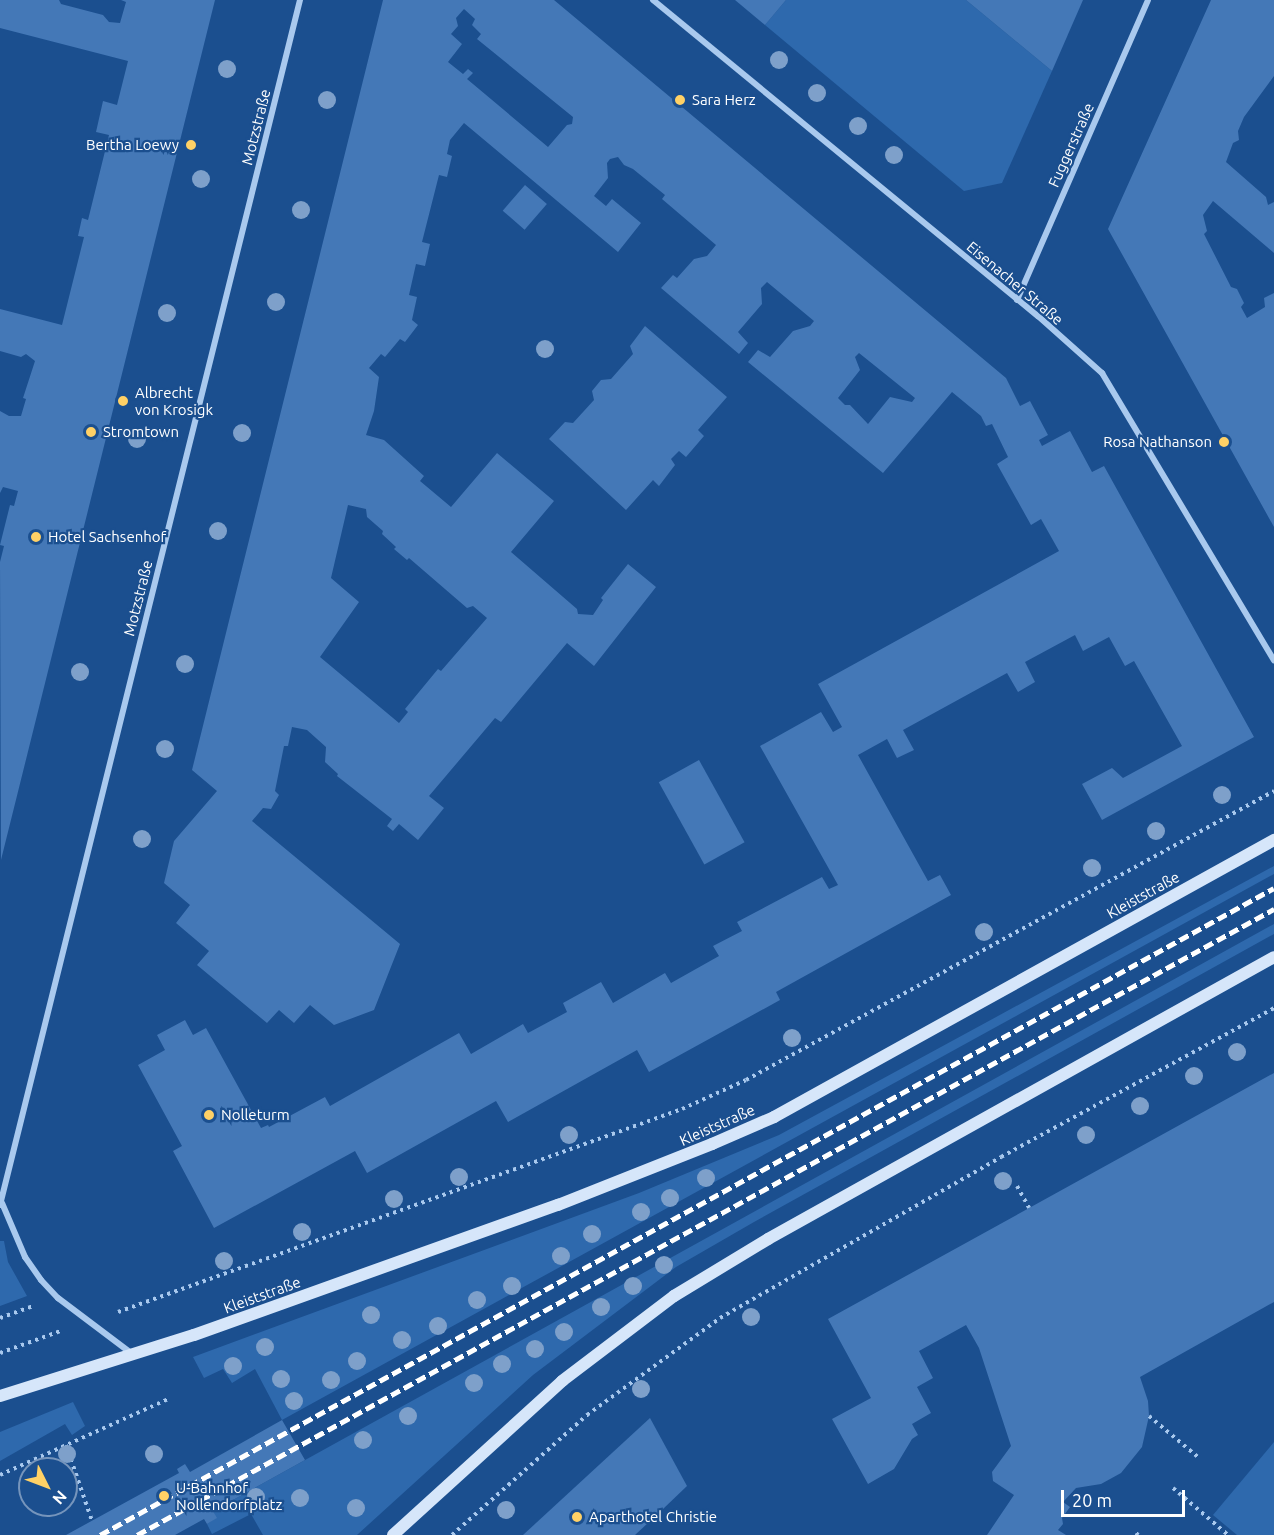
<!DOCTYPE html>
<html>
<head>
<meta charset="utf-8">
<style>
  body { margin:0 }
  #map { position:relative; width:1274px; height:1535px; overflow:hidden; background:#1b4f8f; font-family:Ubuntu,sans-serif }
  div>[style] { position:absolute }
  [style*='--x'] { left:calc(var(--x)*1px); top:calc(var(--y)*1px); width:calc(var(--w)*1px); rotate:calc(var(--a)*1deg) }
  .green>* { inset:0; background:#2e69ad }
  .building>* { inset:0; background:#4478b7; transform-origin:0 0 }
  .path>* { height:4px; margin-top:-2px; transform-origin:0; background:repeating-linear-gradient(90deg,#a9c9ee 0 3px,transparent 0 7.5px) }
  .street>* { height:6px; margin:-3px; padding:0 3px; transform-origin:3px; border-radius:3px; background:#a9c9ee }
  .secondary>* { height:12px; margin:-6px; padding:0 6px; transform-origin:6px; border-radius:6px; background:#d6e6fa }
  .rail>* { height:4.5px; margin-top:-2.25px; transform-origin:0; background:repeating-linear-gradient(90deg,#fff 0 10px,transparent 0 14.5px) }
  .trees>* { width:18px; height:18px; margin:-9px; border-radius:50%; background:#7ea0ca }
  .dots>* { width:16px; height:16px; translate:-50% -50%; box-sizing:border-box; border:3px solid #1b4f8f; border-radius:50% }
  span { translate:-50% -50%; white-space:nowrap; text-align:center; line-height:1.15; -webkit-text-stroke:4.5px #1b4f8f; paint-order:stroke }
  .poi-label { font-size:15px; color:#fff }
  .left { translate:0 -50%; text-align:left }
  .right { translate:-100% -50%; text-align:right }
  .street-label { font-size:15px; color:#fff }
  .north { position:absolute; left:18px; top:1457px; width:60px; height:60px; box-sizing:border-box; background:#1b4f8f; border:2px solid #7695bc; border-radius:50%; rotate:132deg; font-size:16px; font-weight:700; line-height:24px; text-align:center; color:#fff }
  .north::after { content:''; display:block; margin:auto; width:21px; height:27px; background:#ffd166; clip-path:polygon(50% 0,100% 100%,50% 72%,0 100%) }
  .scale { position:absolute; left:1061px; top:1490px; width:124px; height:27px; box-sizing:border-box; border:3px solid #fff; border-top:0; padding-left:8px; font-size:18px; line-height:21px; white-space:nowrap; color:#fff; -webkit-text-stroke:4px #1b4f8f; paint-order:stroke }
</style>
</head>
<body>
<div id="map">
  <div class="green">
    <i style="clip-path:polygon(786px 0,966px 0,1052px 71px,1002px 183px,964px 191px,765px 25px)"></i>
    <i style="clip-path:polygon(1274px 866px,1274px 874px,282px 1420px,255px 1369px,232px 1383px,223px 1369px,204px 1378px,193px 1357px,639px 1193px,779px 1135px)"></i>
    <i style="clip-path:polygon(1274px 924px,1274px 934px,754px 1222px,676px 1267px,533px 1375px,357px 1535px,263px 1535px,251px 1514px,212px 1534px,207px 1524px,216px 1518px,213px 1511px)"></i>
    <i style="clip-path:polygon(0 1241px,4px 1241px,8px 1262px,27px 1296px,0 1306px)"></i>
    <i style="clip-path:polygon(73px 1402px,85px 1426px,72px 1435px,65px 1424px,0 1461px,0 1432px)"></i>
    <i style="clip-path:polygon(1274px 1442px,1274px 1535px,1237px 1535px,1213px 1515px)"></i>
  </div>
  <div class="building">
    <i style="clip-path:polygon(0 0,59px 0,61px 4px,103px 15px,109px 22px,120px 23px,126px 2px,121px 0,215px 0,1px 860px,0 562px,4px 546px,0 545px,10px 505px,14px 506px,18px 491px,3px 487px,0 493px,0 411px,9px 416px,21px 416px,26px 399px,23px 398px,35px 361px,26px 354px,21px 357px,0 351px,0 309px,62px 325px,84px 237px,78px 236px,82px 218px,88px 220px,109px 135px,96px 132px,103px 101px,117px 105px,128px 61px,0 28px)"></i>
    <i style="clip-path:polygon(evenodd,383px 0,554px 0,1006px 378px,1020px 406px,1030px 401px,1048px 435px,1039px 440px,1042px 446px,1070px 431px,1092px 472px,1104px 466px,1254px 737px,1102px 820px,1082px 784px,1112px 768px,1123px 778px,1182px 746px,1134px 661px,1125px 666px,1109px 637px,1083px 651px,1075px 635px,1025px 662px,1035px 682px,1018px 692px,1007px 673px,903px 730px,914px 750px,897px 758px,887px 739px,858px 755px,928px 881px,940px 875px,951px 895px,776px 992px,780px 1000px,649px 1072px,637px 1050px,508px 1122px,496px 1101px,367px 1173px,355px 1151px,214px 1228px,173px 1151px,182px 1146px,138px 1065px,165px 1050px,157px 1035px,185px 1020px,193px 1035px,206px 1028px,261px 1128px,268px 1125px,269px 1127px,325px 1097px,330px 1106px,459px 1033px,471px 1054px,523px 1024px,528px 1033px,567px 1012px,563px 1003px,601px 982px,613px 1003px,665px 973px,671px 983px,719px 956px,713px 946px,742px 931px,737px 922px,822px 877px,829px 889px,838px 885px,760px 746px,821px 712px,833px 732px,842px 727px,818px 684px,1059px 551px,1041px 519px,1031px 525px,997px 464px,1008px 457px,992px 424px,986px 426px,981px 416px,952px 392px,883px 473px,748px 362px,758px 350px,770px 357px,793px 331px,810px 326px,814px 321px,767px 282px,761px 288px,762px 304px,738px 332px,748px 343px,739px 354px,661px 288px,673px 275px,677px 278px,694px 259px,707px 256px,716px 245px,662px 199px,665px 195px,633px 169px,624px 165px,618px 157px,610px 159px,607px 163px,608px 178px,594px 196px,606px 206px,612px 199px,641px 223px,618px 252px,464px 123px,450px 140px,447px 154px,452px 156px,447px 177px,439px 175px,422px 242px,430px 244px,425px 266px,416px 264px,409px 295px,417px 297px,412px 320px,418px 325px,405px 342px,400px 339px,385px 357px,381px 354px,369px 368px,379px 377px,374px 411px,366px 435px,384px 440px,424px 476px,420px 481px,451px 507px,497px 453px,554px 501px,511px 552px,577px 609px,578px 614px,593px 615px,603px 600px,601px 598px,628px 564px,656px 587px,594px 666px,567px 643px,501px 722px,495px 718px,429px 796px,444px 808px,418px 840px,399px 824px,393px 831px,387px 826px,392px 819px,337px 776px,338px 774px,325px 762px,326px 747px,307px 730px,292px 727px,288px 746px,284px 746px,275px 791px,279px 795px,271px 809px,263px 808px,252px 821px,400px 944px,374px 1010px,334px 1025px,310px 1005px,294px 1023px,279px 1010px,267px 1023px,197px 965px,209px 951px,176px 923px,190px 905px,164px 883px,174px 841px,217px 791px,192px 770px,383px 0,464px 9px,475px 19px,472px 25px,481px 34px,477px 39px,573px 117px,572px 124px,567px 125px,548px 147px,467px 79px,473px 73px,468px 69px,463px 74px,448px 62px,462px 44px,451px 34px,458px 26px,456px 18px,464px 9px,383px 0,859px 353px,915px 398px,912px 402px,890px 397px,868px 424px,850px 405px,845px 405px,838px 398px,860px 370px,855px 357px,859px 353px,383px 0,348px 505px,366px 509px,367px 517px,383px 531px,382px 534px,396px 547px,394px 549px,407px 560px,409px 558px,467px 608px,473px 606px,487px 618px,441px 671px,438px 669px,405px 709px,408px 712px,399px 723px,320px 657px,359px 602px,331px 578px,348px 505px)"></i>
    <i style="clip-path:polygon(735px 0,786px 0,765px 25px)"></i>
    <i style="clip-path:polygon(966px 0,1083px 0,1052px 71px)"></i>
    <i style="clip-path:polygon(1211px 0,1274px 0,1274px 76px,1244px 117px,1238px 131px,1239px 140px,1233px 143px,1226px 162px,1266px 197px,1268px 205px,1274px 202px,1274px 253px,1213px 201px,1203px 215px,1207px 231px,1204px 234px,1231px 287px,1237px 289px,1244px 303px,1241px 307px,1247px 318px,1265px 307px,1264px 298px,1274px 293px,1274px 527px,1108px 229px)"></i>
    <i style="left:525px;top:185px;width:29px;height:34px;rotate:41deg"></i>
    <i style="clip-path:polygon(645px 326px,727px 397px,698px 430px,704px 436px,686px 457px,679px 451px,671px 459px,675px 465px,659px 486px,653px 480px,626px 510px,549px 439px,565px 422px,573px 423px,594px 400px,592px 391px,601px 380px,611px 379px,633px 354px,630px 346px)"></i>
    <i style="left:699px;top:760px;width:94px;height:46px;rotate:61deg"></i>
    <i style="clip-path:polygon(1274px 1073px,1274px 1302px,1140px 1377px,1148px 1401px,1149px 1416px,1142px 1447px,1121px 1473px,1101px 1484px,1076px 1488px,1063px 1502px,1070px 1507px,1062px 1518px,1063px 1524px,1058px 1530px,1066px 1535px,987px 1535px,1014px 1495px,993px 1481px,992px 1472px,1011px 1446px,979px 1348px,966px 1325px,919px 1351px,933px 1378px,917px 1387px,931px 1413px,912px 1424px,918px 1435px,912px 1439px,894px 1469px,868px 1484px,832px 1419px,871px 1398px,828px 1319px)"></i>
    <i style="clip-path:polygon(650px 1418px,687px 1486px,663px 1509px,635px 1535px,523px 1535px)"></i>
    <i style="clip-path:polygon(282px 1420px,305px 1460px,213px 1511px,217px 1518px,207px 1524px,204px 1519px,175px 1535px,66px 1535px,179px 1473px,177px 1469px,185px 1464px,190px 1472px)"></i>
  </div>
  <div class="path">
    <i style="--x:1017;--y:1186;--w:25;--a:61"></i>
    <i style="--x:118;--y:1312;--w:599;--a:-19.8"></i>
    <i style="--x:682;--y:1109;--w:70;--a:-24.4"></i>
    <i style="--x:746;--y:1080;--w:602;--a:-28.69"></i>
    <i style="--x:0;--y:1318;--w:35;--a:-20"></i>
    <i style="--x:0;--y:1353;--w:64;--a:-20.1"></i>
    <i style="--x:1149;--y:1416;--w:65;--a:40"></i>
    <i style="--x:66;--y:1445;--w:80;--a:71.1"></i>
    <i style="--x:0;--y:1475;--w:184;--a:-24.3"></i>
    <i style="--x:1173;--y:1488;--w:72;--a:40.5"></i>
    <i style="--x:1136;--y:1533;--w:3;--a:45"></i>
    <i style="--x:452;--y:1535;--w:181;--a:-41.6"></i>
    <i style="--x:587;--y:1415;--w:165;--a:-36.1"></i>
    <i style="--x:720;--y:1318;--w:324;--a:-29.8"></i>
    <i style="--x:1001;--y:1157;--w:311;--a:-28.6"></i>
  </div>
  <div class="street">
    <i style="--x:653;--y:0;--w:498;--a:39.4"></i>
    <i style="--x:1038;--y:316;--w:86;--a:41.7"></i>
    <i style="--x:1102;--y:373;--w:335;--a:59.1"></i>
    <i style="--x:1017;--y:300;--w:327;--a:-66.4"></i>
    <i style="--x:2;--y:1203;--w:59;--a:66.9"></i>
    <i style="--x:25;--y:1257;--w:28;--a:55"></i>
    <i style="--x:41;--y:1280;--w:25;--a:47"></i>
    <i style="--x:58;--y:1298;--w:91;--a:37"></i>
    <i style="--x:0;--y:1205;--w:1242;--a:-76.02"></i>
  </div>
  <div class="secondary">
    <i style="--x:0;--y:1396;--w:203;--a:-17.5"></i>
    <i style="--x:194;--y:1335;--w:387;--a:-19.7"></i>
    <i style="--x:558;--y:1205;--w:166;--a:-21.6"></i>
    <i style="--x:712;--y:1144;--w:68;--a:-23.5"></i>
    <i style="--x:774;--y:1117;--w:572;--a:-28.99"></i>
    <i style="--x:393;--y:1535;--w:229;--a:-42.3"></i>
    <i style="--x:562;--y:1381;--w:141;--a:-37.2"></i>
    <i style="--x:674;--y:1296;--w:110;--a:-31.2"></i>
    <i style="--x:768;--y:1239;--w:579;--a:-29.13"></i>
  </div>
  <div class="rail">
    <i style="--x:100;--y:1535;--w:1340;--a:-28.86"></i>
    <i style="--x:137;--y:1535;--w:1298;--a:-28.84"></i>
  </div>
  <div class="trees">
    <i style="left:779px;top:60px"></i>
    <i style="left:227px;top:69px"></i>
    <i style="left:817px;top:93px"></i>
    <i style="left:327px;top:100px"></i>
    <i style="left:858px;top:126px"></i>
    <i style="left:894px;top:155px"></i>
    <i style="left:201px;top:179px"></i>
    <i style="left:301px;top:210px"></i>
    <i style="left:276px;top:302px"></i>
    <i style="left:167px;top:313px"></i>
    <i style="left:545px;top:349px"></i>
    <i style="left:242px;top:433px"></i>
    <i style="left:137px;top:439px"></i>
    <i style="left:218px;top:531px"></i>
    <i style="left:185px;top:664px"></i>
    <i style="left:80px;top:672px"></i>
    <i style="left:165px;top:749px"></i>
    <i style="left:1222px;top:795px"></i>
    <i style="left:1156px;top:831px"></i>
    <i style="left:142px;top:839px"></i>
    <i style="left:1092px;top:868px"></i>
    <i style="left:984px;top:932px"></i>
    <i style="left:792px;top:1038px"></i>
    <i style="left:1237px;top:1052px"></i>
    <i style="left:1194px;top:1076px"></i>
    <i style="left:1140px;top:1106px"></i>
    <i style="left:569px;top:1135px"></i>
    <i style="left:1086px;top:1135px"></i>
    <i style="left:459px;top:1177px"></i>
    <i style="left:706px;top:1178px"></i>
    <i style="left:1003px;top:1181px"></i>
    <i style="left:670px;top:1198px"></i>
    <i style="left:394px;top:1199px"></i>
    <i style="left:641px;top:1212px"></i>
    <i style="left:302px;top:1232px"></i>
    <i style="left:592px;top:1234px"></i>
    <i style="left:561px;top:1256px"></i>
    <i style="left:224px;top:1261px"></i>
    <i style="left:664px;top:1265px"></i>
    <i style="left:512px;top:1286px"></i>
    <i style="left:633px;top:1286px"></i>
    <i style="left:477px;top:1300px"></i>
    <i style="left:601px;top:1307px"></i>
    <i style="left:371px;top:1315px"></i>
    <i style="left:751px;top:1317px"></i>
    <i style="left:438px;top:1326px"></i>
    <i style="left:564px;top:1332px"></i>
    <i style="left:402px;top:1340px"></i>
    <i style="left:265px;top:1347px"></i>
    <i style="left:535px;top:1349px"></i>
    <i style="left:357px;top:1361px"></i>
    <i style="left:502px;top:1364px"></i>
    <i style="left:233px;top:1366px"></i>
    <i style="left:281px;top:1379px"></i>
    <i style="left:331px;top:1380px"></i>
    <i style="left:474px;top:1383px"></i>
    <i style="left:641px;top:1389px"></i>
    <i style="left:294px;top:1401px"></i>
    <i style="left:408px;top:1416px"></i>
    <i style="left:363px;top:1440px"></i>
    <i style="left:67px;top:1454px"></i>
    <i style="left:154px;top:1454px"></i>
    <i style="left:256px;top:1497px"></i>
    <i style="left:300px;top:1498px"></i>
    <i style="left:356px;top:1508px"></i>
    <i style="left:506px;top:1510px"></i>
  </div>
  <div class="dots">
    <i style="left:680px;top:100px;background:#ffd166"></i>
    <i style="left:191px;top:145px;background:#ffd166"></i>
    <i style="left:123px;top:401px;background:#ffd166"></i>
    <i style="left:91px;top:432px;background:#ffd166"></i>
    <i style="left:1224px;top:442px;background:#ffd166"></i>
    <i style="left:36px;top:537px;background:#ffd166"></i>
    <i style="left:209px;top:1115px;background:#ffd166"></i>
    <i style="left:164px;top:1496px;background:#ffd166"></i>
    <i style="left:577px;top:1517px;background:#ffd166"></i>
  </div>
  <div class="poi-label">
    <span class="left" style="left:692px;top:100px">Sara Herz</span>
    <span class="right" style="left:179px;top:145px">Bertha Loewy</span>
    <span class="left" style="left:135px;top:401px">Albrecht<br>von Krosigk</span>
    <span class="left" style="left:103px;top:432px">Stromtown</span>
    <span class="right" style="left:1212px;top:442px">Rosa Nathanson</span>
    <span class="left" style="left:48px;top:537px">Hotel Sachsenhof</span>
    <span class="left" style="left:221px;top:1115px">Nolleturm</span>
    <span class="left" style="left:176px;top:1496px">U-Bahnhof<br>Nollendorfplatz</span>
    <span class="left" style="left:589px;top:1517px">Aparthotel Christie</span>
  </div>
  <div class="street-label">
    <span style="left:256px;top:127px;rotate:-76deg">Motzstraße</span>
    <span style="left:1071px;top:145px;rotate:-66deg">Fuggerstraße</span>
    <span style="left:1015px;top:283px;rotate:40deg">Eisenacher Straße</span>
    <span style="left:138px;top:598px;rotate:-76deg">Motzstraße</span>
    <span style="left:1143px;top:895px;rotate:-29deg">Kleiststraße</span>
    <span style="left:717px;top:1125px;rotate:-24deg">Kleiststraße</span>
    <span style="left:262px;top:1295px;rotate:-20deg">Kleiststraße</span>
  </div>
  <div class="north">N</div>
  <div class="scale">20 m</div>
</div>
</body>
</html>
